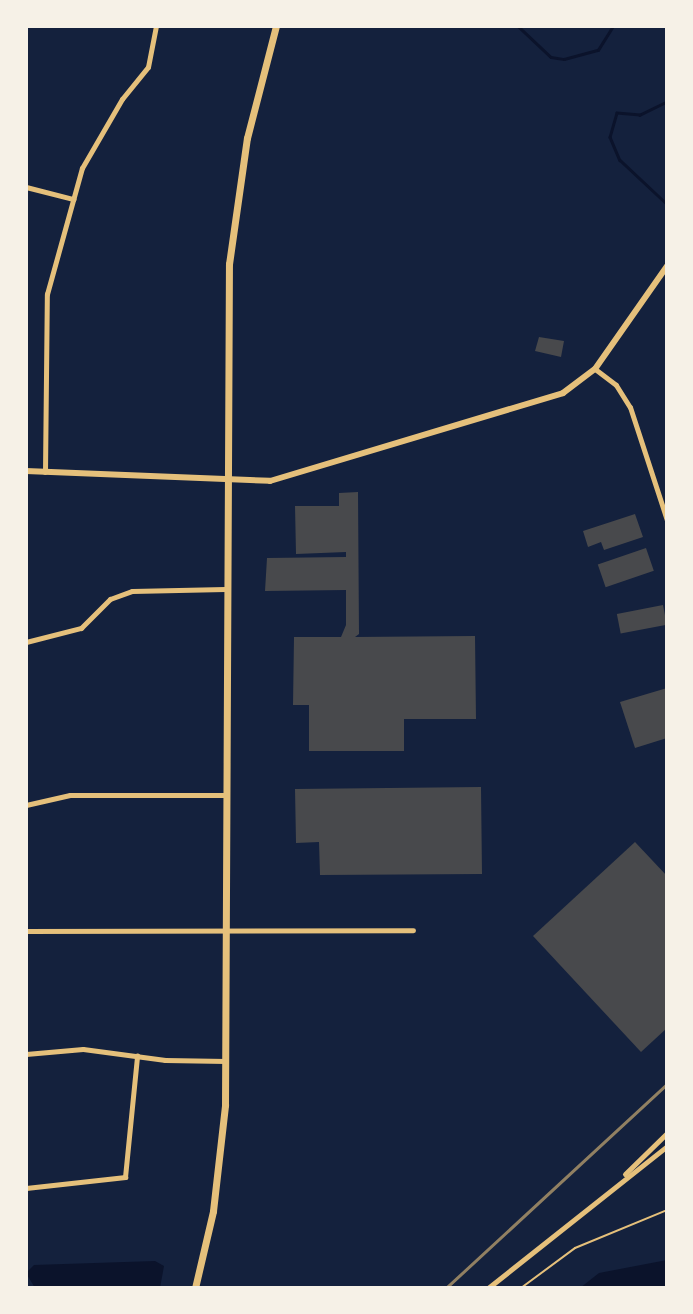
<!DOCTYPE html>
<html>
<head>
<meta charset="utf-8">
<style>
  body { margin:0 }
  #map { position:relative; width:693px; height:1314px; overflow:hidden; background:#14213d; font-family:"Public Sans",sans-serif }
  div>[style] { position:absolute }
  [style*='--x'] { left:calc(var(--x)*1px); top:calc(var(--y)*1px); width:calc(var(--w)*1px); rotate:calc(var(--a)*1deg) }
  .water>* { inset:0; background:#0b132b }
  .stream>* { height:2.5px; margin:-1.25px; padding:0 1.25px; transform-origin:1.25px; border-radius:1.25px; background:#0b132b }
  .building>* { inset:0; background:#48494c; transform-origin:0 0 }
  .path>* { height:2px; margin:-1px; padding:0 1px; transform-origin:1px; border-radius:1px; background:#e5c07b }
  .minor>* { height:5px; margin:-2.5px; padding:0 2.5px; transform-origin:2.5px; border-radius:2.5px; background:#e5c07b }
  .tertiary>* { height:6px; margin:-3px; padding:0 3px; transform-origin:3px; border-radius:3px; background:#e5c07b }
  .secondary>* { height:7px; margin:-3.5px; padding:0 3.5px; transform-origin:3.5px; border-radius:3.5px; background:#e5c07b }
  .rail>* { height:2.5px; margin:-1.25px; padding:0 1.25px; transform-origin:1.25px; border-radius:1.25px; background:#918062 }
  span { translate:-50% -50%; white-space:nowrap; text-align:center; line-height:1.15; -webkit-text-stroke:7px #f6f1e7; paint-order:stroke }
  .frame { position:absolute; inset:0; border:28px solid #f6f1e7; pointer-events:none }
</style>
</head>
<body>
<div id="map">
  <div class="water">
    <i style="clip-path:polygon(667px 1260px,667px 1288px,580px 1288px,599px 1273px)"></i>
    <i style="clip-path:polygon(155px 1261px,164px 1266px,160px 1288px,35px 1288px,26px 1273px,34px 1265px)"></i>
  </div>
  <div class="stream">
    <i style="--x:518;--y:26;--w:45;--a:43.2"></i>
    <i style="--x:551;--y:57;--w:13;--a:9"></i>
    <i style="--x:564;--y:59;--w:35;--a:-15"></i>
    <i style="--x:598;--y:50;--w:28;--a:-58"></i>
    <i style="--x:667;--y:102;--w:30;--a:154"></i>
    <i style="--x:640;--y:115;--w:23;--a:-175"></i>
    <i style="--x:617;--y:113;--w:25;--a:106"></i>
    <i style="--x:610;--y:137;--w:25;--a:67"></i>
    <i style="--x:620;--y:160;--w:64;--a:43.1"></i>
  </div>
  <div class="building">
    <i style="clip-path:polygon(539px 337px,564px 341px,561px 357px,535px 351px)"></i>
    <i style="clip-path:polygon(358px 492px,359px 634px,355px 637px,475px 636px,476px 719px,404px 719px,404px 751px,309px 751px,309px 705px,293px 705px,294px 637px,341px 637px,346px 625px,346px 590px,265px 591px,267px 558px,346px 557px,346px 552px,296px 554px,295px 506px,339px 506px,339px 493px)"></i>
    <i style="clip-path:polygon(635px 514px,643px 537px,604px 550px,601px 542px,588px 547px,583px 531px)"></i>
    <i style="left:646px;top:548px;width:24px;height:51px;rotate:71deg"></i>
    <i style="left:663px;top:605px;width:20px;height:47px;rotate:79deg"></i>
    <i style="clip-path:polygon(667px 688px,667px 738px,635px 748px,620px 702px)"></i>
    <i style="clip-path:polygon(481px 787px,482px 874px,320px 875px,319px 842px,296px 843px,295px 789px)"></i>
    <i style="clip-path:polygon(635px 842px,667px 876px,667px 1028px,641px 1052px,533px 936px)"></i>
  </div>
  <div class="path">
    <i style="--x:521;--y:1288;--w:67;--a:-36.5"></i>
    <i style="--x:575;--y:1248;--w:100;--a:-22.4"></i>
  </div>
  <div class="minor">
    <i style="--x:26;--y:187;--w:49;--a:14.3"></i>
    <i style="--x:595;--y:369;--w:26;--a:37"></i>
    <i style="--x:616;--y:385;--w:26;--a:58"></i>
    <i style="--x:630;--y:407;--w:119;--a:71.9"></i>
    <i style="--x:45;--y:472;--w:178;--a:-89.4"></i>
    <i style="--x:47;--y:294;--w:131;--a:-74.5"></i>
    <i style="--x:82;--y:168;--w:80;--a:-59.9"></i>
    <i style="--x:122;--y:99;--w:41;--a:-50.9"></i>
    <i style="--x:148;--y:67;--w:42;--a:-79"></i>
    <i style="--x:26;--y:642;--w:57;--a:-14.3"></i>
    <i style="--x:81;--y:628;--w:41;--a:-45"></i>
    <i style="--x:110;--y:599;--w:23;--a:-20"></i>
    <i style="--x:132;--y:591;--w:93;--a:-1.2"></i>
    <i style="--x:26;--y:805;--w:45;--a:-12.8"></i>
    <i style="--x:70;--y:795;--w:156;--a:0"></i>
    <i style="--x:26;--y:931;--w:387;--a:-0.1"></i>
    <i style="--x:26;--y:1054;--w:57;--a:-5"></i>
    <i style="--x:83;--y:1049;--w:83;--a:7.6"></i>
    <i style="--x:165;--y:1060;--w:61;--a:0.9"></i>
    <i style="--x:625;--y:1174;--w:59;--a:-44.3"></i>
    <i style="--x:26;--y:1188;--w:100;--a:-6.3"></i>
    <i style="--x:125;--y:1177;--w:122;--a:-84.3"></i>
    <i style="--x:488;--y:1288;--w:228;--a:-38.4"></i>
  </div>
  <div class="tertiary">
    <i style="--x:26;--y:471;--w:244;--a:2.3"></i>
    <i style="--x:270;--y:481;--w:306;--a:-16.7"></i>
    <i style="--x:563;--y:393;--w:40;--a:-37"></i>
    <i style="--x:595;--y:369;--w:126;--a:-55"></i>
  </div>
  <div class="secondary">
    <i style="--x:195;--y:1288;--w:79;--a:-76.8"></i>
    <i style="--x:213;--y:1211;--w:107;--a:-83.5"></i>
    <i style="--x:225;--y:1105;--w:841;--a:-89.73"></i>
    <i style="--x:229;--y:264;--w:127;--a:-81.9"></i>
    <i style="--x:247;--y:138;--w:116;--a:-75.5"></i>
  </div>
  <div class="rail">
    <i style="--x:446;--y:1288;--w:301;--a:-42.7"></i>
  </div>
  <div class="frame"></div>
</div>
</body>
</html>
